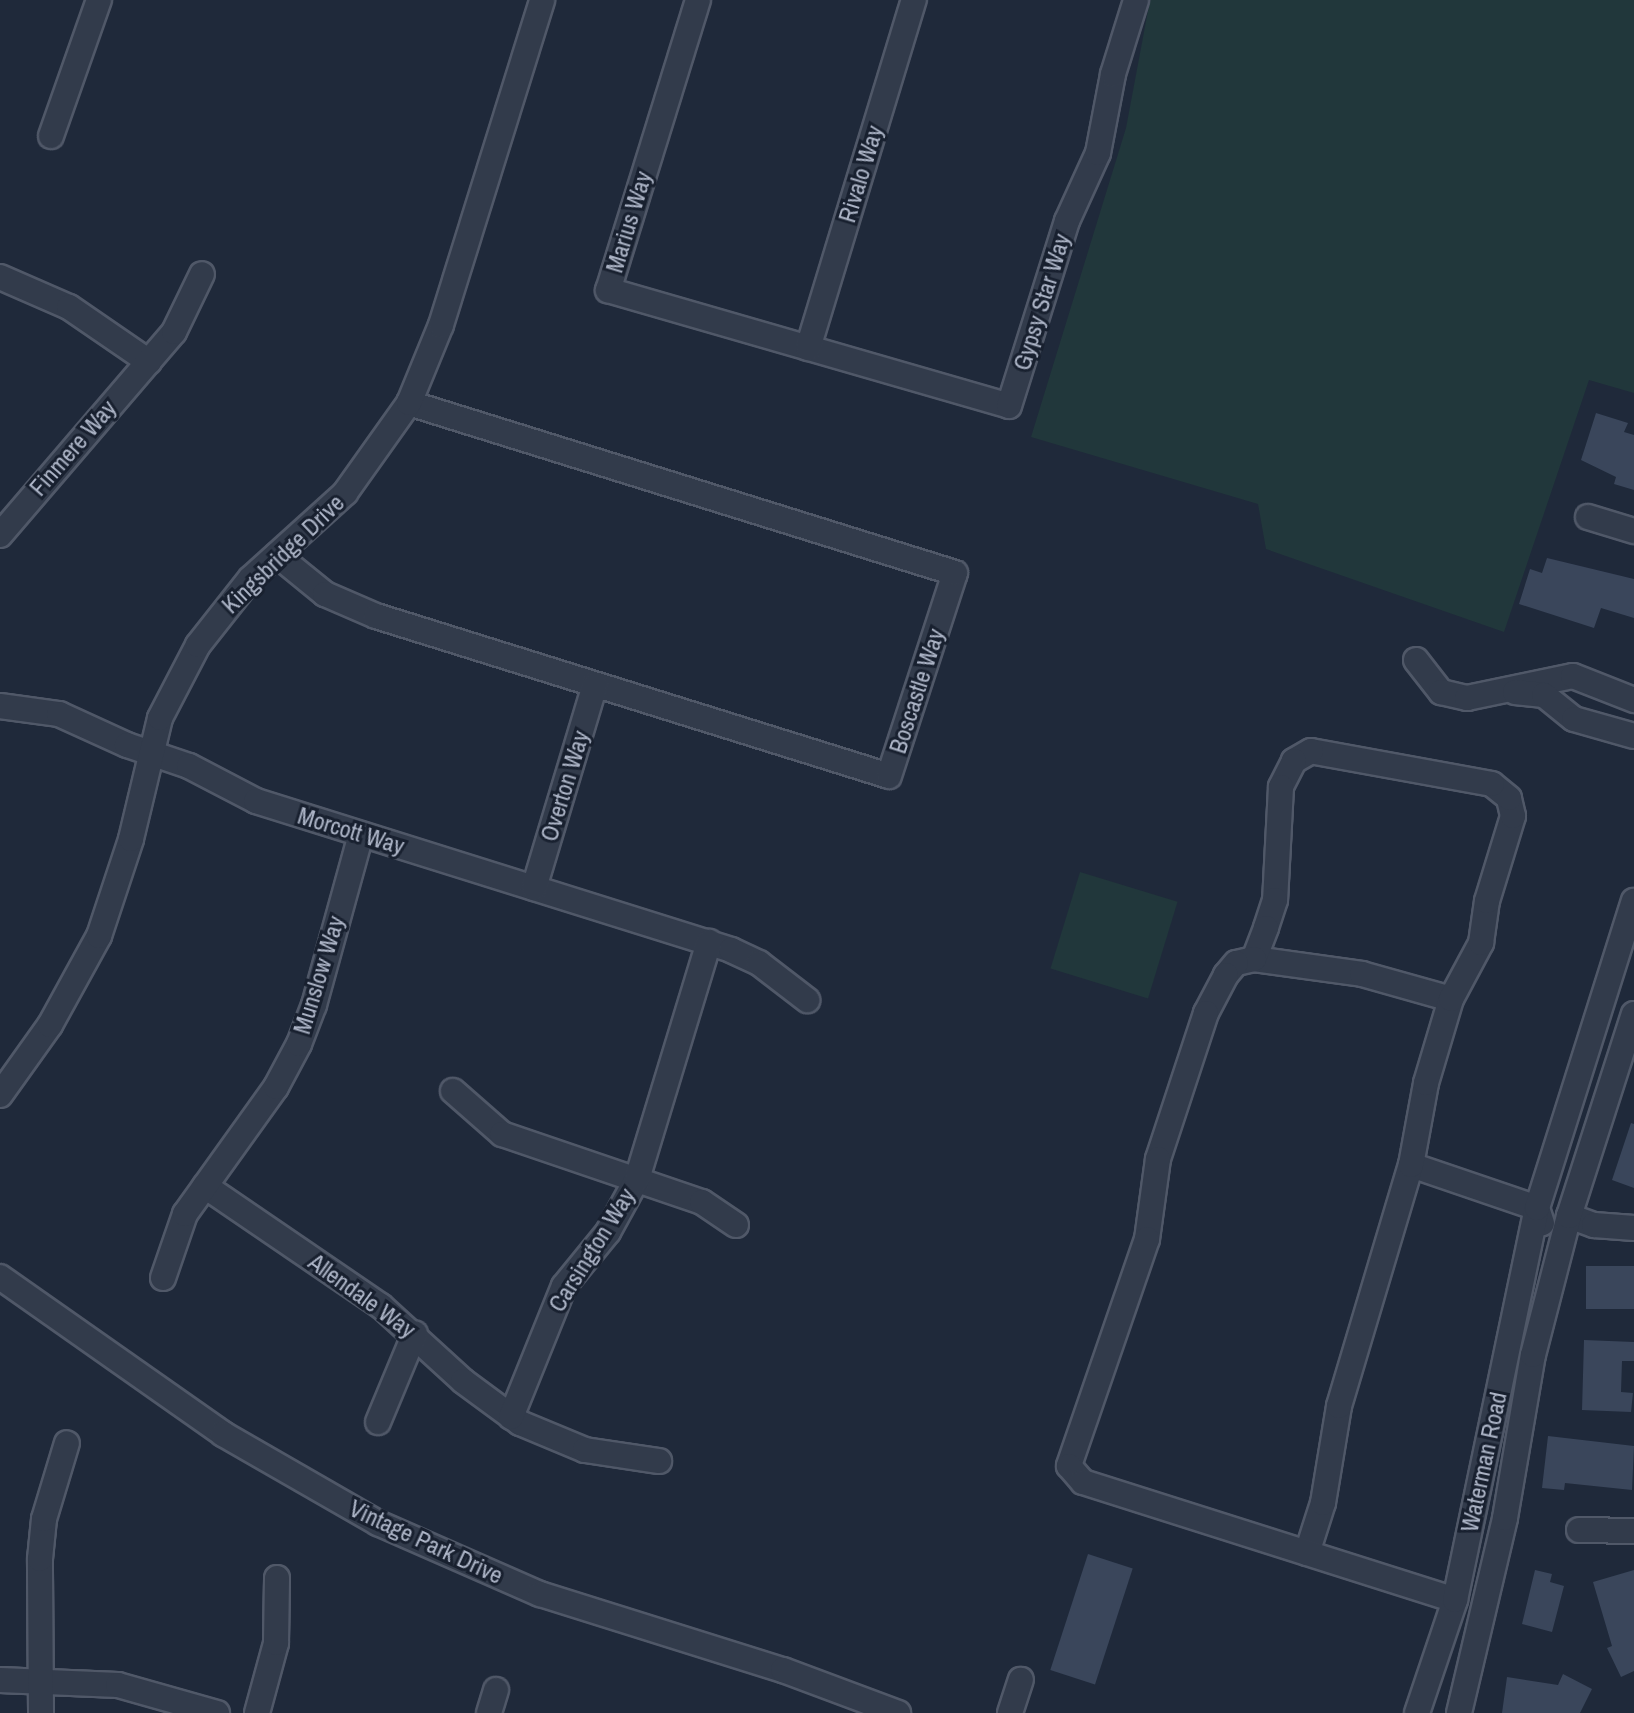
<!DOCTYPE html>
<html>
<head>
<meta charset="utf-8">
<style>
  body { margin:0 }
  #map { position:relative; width:1634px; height:1713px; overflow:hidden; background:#1f293a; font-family:"Archivo Narrow",sans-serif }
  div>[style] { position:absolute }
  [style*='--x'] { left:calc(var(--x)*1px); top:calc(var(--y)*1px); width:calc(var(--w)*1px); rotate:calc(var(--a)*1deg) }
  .green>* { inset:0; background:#21373b; transform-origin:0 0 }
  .building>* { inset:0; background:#3a465b; transform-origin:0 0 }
  .roads { filter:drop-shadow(2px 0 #505868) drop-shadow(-2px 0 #505868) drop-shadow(0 2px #505868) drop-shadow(0 -2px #505868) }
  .minor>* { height:24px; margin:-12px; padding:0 12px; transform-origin:12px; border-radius:12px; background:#323b4b }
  span { translate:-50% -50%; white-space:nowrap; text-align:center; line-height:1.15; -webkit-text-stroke:6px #18202f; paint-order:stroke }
  .street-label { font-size:24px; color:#adb5c7 }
</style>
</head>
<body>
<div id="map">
  <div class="green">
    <i style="clip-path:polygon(1150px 0,1634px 0,1634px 393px,1589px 380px,1504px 632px,1266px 549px,1258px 504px,1031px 437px,1126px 128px)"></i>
    <i style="left:1080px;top:872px;width:102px;height:101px;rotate:17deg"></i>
  </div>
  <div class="building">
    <i style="clip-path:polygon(1596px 413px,1628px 423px,1624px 432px,1634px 435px,1634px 490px,1614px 484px,1616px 477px,1581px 460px)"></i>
    <i style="clip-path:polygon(1547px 558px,1634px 579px,1634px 618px,1601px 608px,1594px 628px,1519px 604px,1530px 569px,1542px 573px)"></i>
    <i style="clip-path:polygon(1631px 1123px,1634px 1124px,1634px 1188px,1612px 1180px)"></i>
    <i style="left:1634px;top:1266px;width:43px;height:48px;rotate:90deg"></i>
    <i style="clip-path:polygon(1584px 1340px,1634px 1342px,1634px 1361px,1622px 1361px,1621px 1392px,1633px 1393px,1631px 1412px,1582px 1410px)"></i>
    <i style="clip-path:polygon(1548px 1436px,1634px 1446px,1632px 1490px,1565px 1483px,1564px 1490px,1542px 1488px)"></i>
    <i style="left:1088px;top:1554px;width:47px;height:122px;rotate:18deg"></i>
    <i style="clip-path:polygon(1535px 1570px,1552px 1574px,1550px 1582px,1564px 1586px,1552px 1632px,1522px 1624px)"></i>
    <i style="clip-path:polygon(1634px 1570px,1634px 1671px,1621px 1677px,1607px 1648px,1612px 1646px,1593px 1582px)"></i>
    <i style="clip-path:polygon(1563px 1674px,1592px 1689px,1580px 1713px,1502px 1713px,1507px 1677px,1558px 1685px)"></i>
  </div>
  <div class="roads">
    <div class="minor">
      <i style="--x:698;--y:0;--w:304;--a:107.2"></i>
      <i style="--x:608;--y:290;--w:417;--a:16.1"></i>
      <i style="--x:1009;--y:406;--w:194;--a:-72.6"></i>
      <i style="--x:1067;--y:221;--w:75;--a:-65.5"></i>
      <i style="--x:1098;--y:153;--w:80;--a:-79.2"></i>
      <i style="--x:1113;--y:74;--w:77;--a:-72.7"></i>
      <i style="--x:51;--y:136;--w:144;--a:-70.6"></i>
      <i style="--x:0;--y:277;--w:75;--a:23.5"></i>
      <i style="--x:69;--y:307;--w:97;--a:34.5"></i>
      <i style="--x:808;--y:348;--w:364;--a:-73.1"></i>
      <i style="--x:1588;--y:517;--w:48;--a:16.9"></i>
      <i style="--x:0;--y:535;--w:267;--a:-49.4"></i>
      <i style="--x:174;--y:332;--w:64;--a:-64.2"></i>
      <i style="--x:277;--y:555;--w:62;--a:39.1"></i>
      <i style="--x:325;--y:594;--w:56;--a:23.3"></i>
      <i style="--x:376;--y:616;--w:537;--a:17.32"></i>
      <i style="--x:889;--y:776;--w:213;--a:-72"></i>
      <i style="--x:955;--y:573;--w:572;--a:-162.71"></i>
      <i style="--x:1416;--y:660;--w:41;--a:52"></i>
      <i style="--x:1441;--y:692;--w:27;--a:13"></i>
      <i style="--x:1467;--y:698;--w:108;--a:-11.7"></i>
      <i style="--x:1573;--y:676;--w:66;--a:21.5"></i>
      <i style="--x:1515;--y:692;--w:29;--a:6"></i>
      <i style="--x:1544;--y:695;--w:38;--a:39"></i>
      <i style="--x:1574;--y:719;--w:62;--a:15.8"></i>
      <i style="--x:0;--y:706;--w:60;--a:7.7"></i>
      <i style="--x:59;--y:714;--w:75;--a:24.5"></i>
      <i style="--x:127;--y:745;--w:65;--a:18.7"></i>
      <i style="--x:189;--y:766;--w:76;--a:27.6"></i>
      <i style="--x:256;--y:801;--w:498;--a:17.4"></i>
      <i style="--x:731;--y:950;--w:31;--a:25"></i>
      <i style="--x:759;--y:963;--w:61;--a:37.6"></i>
      <i style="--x:534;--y:888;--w:212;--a:-73.3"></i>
      <i style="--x:1254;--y:959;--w:109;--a:7.9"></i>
      <i style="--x:1362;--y:974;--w:92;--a:15.7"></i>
      <i style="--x:453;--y:1091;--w:65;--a:41.3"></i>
      <i style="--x:502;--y:1134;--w:211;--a:18.8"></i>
      <i style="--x:702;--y:1202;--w:41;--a:34.1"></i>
      <i style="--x:0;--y:1095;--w:86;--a:-54.5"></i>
      <i style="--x:50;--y:1025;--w:102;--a:-61.2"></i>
      <i style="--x:99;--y:936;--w:102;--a:-71.7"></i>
      <i style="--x:131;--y:839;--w:124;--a:-76.5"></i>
      <i style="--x:160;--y:718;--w:82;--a:-62.5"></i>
      <i style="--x:198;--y:645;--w:85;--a:-51.7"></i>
      <i style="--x:251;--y:578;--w:127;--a:-42.1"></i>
      <i style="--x:345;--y:493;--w:110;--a:-54.6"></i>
      <i style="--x:409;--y:403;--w:84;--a:-67.7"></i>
      <i style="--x:441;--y:325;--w:340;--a:-72.7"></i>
      <i style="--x:1411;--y:1165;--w:133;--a:18.8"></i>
      <i style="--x:1537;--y:1208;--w:16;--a:72"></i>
      <i style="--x:205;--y:1186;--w:213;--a:34.3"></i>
      <i style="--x:381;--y:1306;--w:111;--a:42.4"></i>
      <i style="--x:463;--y:1381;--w:71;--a:36.4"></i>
      <i style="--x:520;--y:1423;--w:70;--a:22.6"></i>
      <i style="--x:585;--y:1450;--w:75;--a:8.5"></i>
      <i style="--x:1569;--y:1216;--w:27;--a:20"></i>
      <i style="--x:1594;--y:1225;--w:40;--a:4.3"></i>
      <i style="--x:0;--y:1277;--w:273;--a:35.1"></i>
      <i style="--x:223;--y:1434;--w:179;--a:29.9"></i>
      <i style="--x:378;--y:1523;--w:177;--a:23.7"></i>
      <i style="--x:540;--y:1594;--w:255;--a:17.4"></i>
      <i style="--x:783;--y:1670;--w:123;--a:20.5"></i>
      <i style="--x:163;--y:1278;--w:68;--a:-71"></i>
      <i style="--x:185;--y:1214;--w:156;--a:-54.4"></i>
      <i style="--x:276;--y:1087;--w:49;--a:-61.9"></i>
      <i style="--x:299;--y:1044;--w:42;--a:-69"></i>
      <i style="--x:314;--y:1005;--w:177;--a:-74.6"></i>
      <i style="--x:511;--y:1417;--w:141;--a:-68"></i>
      <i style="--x:564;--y:1286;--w:70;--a:-50.8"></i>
      <i style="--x:608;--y:1232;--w:60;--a:-61.3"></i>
      <i style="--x:637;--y:1179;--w:248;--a:-73.1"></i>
      <i style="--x:378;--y:1422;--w:96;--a:-67.4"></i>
      <i style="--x:1579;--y:1530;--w:55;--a:1"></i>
      <i style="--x:1307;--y:1553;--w:52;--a:-72.3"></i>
      <i style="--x:1323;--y:1503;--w:98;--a:-80.6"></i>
      <i style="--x:1339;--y:1406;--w:252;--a:-73.4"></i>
      <i style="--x:1411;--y:1165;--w:83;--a:-79.6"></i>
      <i style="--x:1426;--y:1083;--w:88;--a:-73.4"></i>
      <i style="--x:1451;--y:999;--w:64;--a:-61.8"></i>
      <i style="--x:1481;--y:943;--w:42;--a:-81.9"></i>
      <i style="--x:1487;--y:901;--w:89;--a:-73"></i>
      <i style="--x:1513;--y:816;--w:18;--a:-103"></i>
      <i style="--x:1509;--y:798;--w:22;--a:-141"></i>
      <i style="--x:1492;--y:784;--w:184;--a:-169.7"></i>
      <i style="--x:1311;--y:751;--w:20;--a:150"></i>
      <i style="--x:1294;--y:761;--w:29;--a:117"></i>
      <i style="--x:1281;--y:787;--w:113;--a:93"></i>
      <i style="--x:1275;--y:900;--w:29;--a:108"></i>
      <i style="--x:1266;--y:928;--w:33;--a:111"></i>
      <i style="--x:1254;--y:959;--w:18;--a:167"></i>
      <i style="--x:1236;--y:963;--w:16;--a:130"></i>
      <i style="--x:1226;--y:975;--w:43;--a:117.8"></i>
      <i style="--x:1206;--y:1013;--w:154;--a:108.2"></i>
      <i style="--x:1158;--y:1159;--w:81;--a:97.8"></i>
      <i style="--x:1147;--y:1239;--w:240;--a:109"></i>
      <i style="--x:1069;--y:1466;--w:21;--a:49"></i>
      <i style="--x:1083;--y:1482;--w:390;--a:17.6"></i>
      <i style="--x:0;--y:1680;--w:118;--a:2.4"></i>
      <i style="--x:118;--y:1685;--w:103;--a:15.8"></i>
      <i style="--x:41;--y:1713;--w:154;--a:-90.4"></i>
      <i style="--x:40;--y:1559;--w:40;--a:-84.3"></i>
      <i style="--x:44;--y:1519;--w:79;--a:-73.2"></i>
      <i style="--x:257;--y:1713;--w:73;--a:-74.8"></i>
      <i style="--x:276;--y:1643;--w:65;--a:-89.1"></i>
      <i style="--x:489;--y:1713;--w:24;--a:-73"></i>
      <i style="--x:1010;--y:1713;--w:35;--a:-72"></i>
      <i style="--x:1417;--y:1713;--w:119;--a:-71.4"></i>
      <i style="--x:1455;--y:1600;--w:400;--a:-78.2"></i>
      <i style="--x:1537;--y:1208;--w:322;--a:-72.5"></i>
      <i style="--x:1459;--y:1713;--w:200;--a:-76.7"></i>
      <i style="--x:1505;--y:1518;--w:165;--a:-80.3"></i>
      <i style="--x:1533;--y:1355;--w:144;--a:-75.5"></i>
      <i style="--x:1569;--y:1216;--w:212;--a:-72.2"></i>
    </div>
  </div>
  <div class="street-label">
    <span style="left:861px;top:174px;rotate:-73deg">Rivalo Way</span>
    <span style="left:629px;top:222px;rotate:-73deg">Marius Way</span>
    <span style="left:1042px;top:302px;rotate:-73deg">Gypsy Star Way</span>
    <span style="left:73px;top:448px;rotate:-49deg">Finmere Way</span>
    <span style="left:283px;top:554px;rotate:-44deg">Kingsbridge Drive</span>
    <span style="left:917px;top:691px;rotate:-72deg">Boscastle Way</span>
    <span style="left:565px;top:786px;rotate:-73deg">Overton Way</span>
    <span style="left:351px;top:831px;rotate:17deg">Morcott Way</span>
    <span style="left:319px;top:975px;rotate:-73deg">Munslow Way</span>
    <span style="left:592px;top:1250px;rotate:-58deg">Carsington Way</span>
    <span style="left:362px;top:1296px;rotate:36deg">Allendale Way</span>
    <span style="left:1484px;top:1462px;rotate:-78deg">Waterman Road</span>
    <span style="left:426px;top:1542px;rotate:25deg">Vintage Park Drive</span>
  </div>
</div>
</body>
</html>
